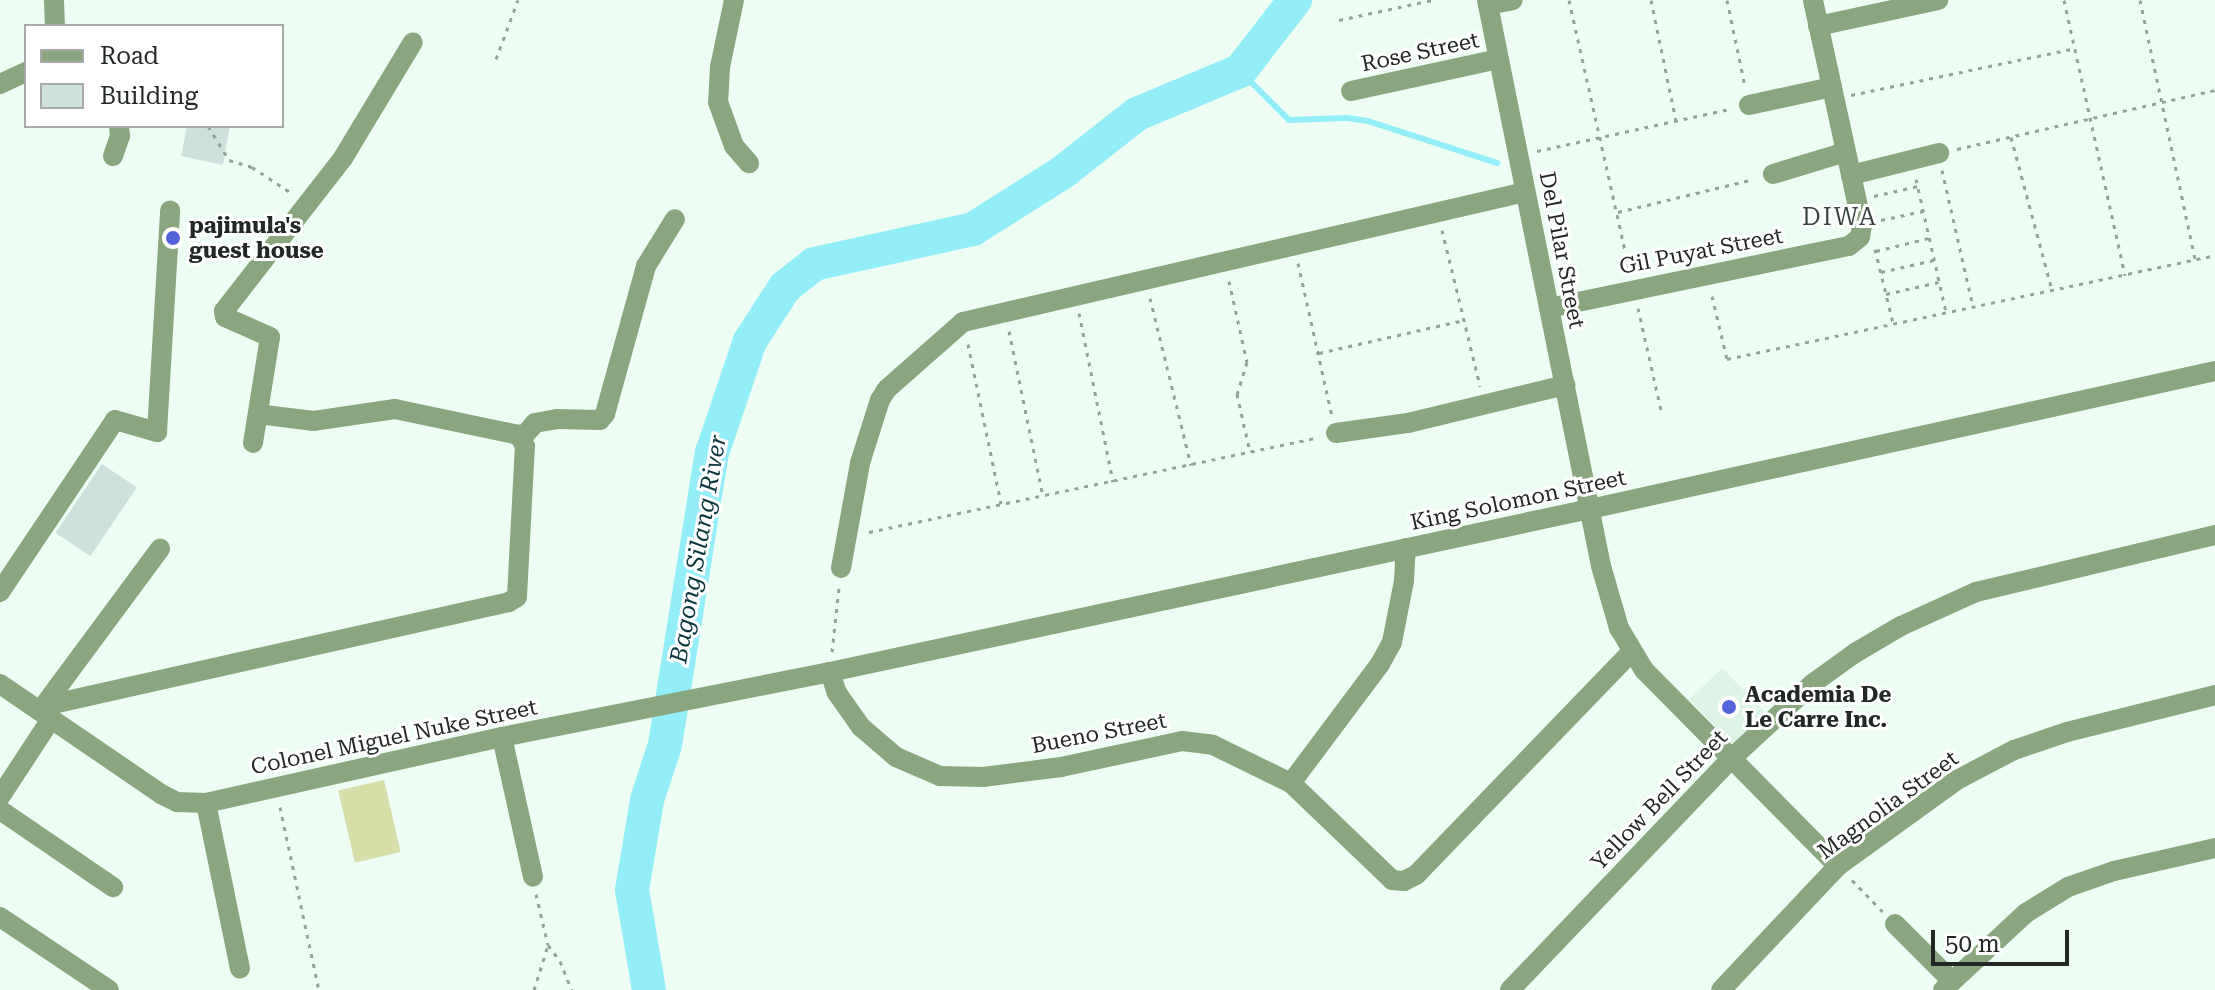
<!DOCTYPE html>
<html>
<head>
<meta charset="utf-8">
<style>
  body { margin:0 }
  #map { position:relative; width:2215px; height:990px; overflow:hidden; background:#eefdf4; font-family:"Roboto Serif",serif }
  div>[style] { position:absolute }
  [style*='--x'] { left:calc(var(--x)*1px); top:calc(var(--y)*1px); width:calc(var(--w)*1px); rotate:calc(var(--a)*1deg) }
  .built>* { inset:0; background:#dcf3e6; transform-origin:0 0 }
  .green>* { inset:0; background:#d7dea9; transform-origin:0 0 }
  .stream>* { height:6px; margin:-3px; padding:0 3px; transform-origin:3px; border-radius:3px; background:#94eef9 }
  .river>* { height:34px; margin:-17px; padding:0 17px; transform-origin:17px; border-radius:17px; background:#94eef9 }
  .building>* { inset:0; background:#cee1dd; transform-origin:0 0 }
  .path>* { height:3px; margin-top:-1.5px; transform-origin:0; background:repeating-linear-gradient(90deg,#96a19a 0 4px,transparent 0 10px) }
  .minor>* { height:20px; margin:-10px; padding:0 10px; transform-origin:10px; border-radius:10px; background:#89a67e }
  .dots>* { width:22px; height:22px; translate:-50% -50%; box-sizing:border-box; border:4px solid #fff; border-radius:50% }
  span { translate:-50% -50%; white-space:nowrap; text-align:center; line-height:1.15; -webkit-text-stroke:6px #fff; paint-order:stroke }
  .street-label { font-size:22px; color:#222824 }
  .poi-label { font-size:22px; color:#222824; font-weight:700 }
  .left { translate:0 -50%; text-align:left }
  .neighbourhood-label { font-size:24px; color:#37433c; letter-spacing:2px }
  .water-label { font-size:24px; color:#0c383d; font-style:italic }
  .legend { position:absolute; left:24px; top:24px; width:260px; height:104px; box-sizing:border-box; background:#fff; border:2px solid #a7a9a7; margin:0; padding:10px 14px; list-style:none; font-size:24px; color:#222824 }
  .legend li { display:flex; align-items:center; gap:16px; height:40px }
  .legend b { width:40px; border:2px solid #a7a9a7 }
  .scale { position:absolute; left:1931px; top:930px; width:138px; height:36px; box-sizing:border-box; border:4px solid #222824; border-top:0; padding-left:10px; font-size:24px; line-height:28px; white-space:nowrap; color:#222824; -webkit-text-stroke:6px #fff; paint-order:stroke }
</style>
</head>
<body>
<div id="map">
  <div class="built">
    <i style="left:1722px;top:668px;width:66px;height:45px;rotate:46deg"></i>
  </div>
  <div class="green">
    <i style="left:384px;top:780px;width:74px;height:47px;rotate:77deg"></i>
  </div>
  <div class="stream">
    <i style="--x:1240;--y:71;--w:69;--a:45"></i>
    <i style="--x:1289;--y:120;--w:58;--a:-2"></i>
    <i style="--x:1347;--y:118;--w:21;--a:8"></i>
    <i style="--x:1368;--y:121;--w:136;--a:18"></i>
  </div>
  <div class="river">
    <i style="--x:649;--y:990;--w:101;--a:-99.6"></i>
    <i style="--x:632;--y:890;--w:91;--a:-80.5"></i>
    <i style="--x:647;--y:800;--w:58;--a:-71.9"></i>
    <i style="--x:665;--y:745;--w:296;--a:-80.9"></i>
    <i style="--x:712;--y:453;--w:118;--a:-71.3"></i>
    <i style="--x:750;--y:341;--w:64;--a:-57.1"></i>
    <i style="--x:785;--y:287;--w:37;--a:-38"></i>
    <i style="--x:814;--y:264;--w:163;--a:-12.4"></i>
    <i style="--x:973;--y:229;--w:107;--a:-32.3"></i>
    <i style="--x:1063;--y:172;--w:94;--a:-38.1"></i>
    <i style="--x:1137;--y:114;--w:112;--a:-22.7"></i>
    <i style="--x:1240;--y:71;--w:90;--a:-52.2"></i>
  </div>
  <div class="building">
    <i style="clip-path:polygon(187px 126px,230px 126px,223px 165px,181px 156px)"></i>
    <i style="left:102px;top:464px;width:42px;height:83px;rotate:34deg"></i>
  </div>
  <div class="path">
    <i style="--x:1569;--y:0;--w:281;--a:77.4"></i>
    <i style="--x:1651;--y:0;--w:124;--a:78.3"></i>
    <i style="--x:1727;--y:0;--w:88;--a:78.2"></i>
    <i style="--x:2064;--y:0;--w:282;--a:77.5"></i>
    <i style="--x:2140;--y:0;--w:264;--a:78"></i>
    <i style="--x:1339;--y:20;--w:95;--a:-12.1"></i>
    <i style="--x:496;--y:59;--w:63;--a:-69.6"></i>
    <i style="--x:1851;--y:95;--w:229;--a:-11.8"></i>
    <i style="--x:208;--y:126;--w:40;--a:58"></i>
    <i style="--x:229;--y:160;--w:24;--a:17"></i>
    <i style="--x:252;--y:167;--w:49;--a:33.4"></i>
    <i style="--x:2011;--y:137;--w:158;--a:75"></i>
    <i style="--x:1957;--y:149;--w:265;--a:-12.9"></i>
    <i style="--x:1537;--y:151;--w:197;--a:-12.3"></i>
    <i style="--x:1942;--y:170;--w:139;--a:77.2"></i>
    <i style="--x:1916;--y:179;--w:136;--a:77.3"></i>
    <i style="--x:1874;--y:196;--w:45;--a:-12.8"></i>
    <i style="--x:1618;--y:212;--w:140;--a:-13.6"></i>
    <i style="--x:1881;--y:220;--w:43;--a:-12.1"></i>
    <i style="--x:1442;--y:230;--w:161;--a:76.3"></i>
    <i style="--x:1875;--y:249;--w:76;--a:76.3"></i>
    <i style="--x:1876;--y:251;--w:55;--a:-13.8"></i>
    <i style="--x:1298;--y:263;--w:157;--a:77.5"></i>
    <i style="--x:1881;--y:272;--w:54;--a:-12.8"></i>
    <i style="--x:1229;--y:281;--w:83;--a:77.5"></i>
    <i style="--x:1247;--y:362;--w:34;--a:107"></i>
    <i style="--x:1237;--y:394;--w:59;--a:77.4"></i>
    <i style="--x:1886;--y:294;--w:54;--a:-12.8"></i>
    <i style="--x:1712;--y:296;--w:65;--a:76.6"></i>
    <i style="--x:1727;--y:359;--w:499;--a:-12"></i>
    <i style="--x:1150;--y:298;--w:172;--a:76.2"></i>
    <i style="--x:1638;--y:308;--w:105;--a:77.3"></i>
    <i style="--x:1079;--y:313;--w:172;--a:78.6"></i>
    <i style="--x:1009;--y:331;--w:168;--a:78.4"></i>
    <i style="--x:968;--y:344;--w:163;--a:78.3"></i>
    <i style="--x:1319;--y:353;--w:149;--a:-12.8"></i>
    <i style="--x:869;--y:532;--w:460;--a:-11.9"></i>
    <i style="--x:832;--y:652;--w:64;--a:-83.8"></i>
    <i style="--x:280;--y:807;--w:187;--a:78"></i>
    <i style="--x:1852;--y:880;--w:45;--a:45.9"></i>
    <i style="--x:536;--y:894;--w:52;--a:76.8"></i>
    <i style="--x:548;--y:945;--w:20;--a:53"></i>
    <i style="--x:560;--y:961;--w:31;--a:68"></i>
    <i style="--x:534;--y:990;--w:47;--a:-72.7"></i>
  </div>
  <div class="minor">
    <i style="--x:54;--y:0;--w:26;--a:88"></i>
    <i style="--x:734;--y:0;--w:68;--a:101.8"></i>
    <i style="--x:720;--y:67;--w:35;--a:93"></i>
    <i style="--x:718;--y:102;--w:47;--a:70"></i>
    <i style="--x:734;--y:146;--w:23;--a:49"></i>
    <i style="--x:1487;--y:0;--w:577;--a:78.61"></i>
    <i style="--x:1601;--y:566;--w:65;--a:73.8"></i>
    <i style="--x:1619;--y:628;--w:49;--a:59.2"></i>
    <i style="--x:1644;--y:670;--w:276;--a:45.3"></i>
    <i style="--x:1488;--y:5;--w:25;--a:-11"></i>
    <i style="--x:1818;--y:26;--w:123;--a:-12.2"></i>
    <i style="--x:0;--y:84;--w:29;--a:-25"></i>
    <i style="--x:1351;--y:91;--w:151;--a:-12.2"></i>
    <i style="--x:1749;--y:105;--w:85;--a:-12.2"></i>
    <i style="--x:113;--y:156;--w:21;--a:-71"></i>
    <i style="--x:120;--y:136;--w:10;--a:-96"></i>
    <i style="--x:1773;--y:174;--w:76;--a:-16.8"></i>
    <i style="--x:1851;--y:175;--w:91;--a:-14"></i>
    <i style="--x:1549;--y:308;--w:306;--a:-11.7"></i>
    <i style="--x:1849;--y:246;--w:14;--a:-39"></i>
    <i style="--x:1860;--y:237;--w:12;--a:-81"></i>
    <i style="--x:1862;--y:225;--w:230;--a:-102.3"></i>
    <i style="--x:1336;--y:433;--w:73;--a:-7.9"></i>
    <i style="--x:1408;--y:423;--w:162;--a:-13.6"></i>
    <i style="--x:522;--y:438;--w:20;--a:-49"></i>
    <i style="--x:535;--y:423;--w:22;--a:-10"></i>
    <i style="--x:557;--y:419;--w:43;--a:1.3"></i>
    <i style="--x:600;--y:420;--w:8;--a:-50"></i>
    <i style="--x:605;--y:414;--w:154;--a:-74.5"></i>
    <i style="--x:646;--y:266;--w:55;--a:-58.3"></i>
    <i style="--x:253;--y:443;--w:107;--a:-80.9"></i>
    <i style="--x:270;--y:337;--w:49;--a:-156"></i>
    <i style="--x:225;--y:317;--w:6;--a:-99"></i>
    <i style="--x:224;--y:311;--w:194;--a:-52.1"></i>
    <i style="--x:343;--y:158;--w:135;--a:-58.9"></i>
    <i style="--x:841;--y:568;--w:107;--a:-79.7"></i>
    <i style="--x:860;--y:463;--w:66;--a:-72.4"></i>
    <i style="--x:880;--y:400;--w:13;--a:-58"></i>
    <i style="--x:887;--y:389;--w:101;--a:-41.4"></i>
    <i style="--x:963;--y:322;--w:577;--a:-13.02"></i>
    <i style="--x:0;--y:592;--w:207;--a:-56.2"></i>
    <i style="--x:115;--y:420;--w:44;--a:15.9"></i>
    <i style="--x:157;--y:432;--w:222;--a:-86.6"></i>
    <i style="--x:830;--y:672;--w:22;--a:72"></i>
    <i style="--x:837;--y:693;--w:42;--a:54.8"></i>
    <i style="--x:861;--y:727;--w:46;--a:40.6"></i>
    <i style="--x:896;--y:757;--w:48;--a:23.4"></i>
    <i style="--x:940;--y:776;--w:43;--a:1.3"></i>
    <i style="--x:983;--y:777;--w:79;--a:-7.3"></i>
    <i style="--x:1061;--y:767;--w:124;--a:-12.1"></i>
    <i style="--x:1182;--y:741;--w:31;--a:7"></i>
    <i style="--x:1213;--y:745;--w:87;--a:26"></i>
    <i style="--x:1291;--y:783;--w:140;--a:43.8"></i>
    <i style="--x:1392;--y:880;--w:12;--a:5"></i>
    <i style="--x:1404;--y:881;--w:13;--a:-27"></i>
    <i style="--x:1416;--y:875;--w:310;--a:-46"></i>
    <i style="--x:0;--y:684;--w:195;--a:34.3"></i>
    <i style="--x:161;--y:794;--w:18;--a:27"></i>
    <i style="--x:177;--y:802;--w:29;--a:2"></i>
    <i style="--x:206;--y:803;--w:303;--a:-12.6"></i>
    <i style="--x:502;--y:737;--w:334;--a:-11.2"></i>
    <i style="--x:830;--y:672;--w:777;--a:-12.11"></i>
    <i style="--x:1590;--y:509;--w:640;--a:-12.45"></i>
    <i style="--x:44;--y:706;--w:476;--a:-12.6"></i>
    <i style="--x:509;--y:602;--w:9;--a:-32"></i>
    <i style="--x:517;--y:597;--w:151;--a:-87"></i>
    <i style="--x:525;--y:446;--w:13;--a:-119"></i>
    <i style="--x:519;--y:435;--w:127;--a:-168.2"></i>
    <i style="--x:395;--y:409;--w:82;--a:171.6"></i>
    <i style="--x:314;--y:421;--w:56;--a:-172.9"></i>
    <i style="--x:40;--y:711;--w:202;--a:-53.5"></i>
    <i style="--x:502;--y:737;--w:143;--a:77.5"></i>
    <i style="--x:1291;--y:783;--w:149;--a:-53.2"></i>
    <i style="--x:1380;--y:664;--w:25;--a:-61"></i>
    <i style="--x:1392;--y:642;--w:62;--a:-78.9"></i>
    <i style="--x:1404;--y:581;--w:33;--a:-87"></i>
    <i style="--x:0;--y:797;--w:93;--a:-56.8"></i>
    <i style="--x:206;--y:803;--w:169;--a:78.4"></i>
    <i style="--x:0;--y:810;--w:137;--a:34.3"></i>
    <i style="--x:0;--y:917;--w:131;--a:33.8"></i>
    <i style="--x:1895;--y:924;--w:81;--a:45"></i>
    <i style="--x:1510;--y:990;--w:323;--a:-46.3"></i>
    <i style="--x:1733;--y:757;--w:108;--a:-42.7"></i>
    <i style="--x:1812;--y:684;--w:53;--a:-35.8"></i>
    <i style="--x:1855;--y:653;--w:53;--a:-30.4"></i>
    <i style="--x:1901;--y:626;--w:82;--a:-24.4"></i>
    <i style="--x:1976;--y:592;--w:246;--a:-13.4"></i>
    <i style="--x:1721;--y:990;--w:170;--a:-46.7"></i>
    <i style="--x:1838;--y:866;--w:147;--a:-35.9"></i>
    <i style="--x:1957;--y:780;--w:64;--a:-27.8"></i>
    <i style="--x:2014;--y:750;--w:56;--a:-18.8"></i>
    <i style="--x:2067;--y:732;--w:153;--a:-14"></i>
    <i style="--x:1943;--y:990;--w:113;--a:-42.9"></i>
    <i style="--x:2026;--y:913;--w:49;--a:-31.8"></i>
    <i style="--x:2068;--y:887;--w:49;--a:-19.2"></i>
    <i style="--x:2114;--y:871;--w:104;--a:-12.8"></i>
  </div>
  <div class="dots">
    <i style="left:173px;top:238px;background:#5463d9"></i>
    <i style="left:1729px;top:707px;background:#5463d9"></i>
  </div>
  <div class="street-label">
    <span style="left:1420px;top:52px;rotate:-12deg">Rose Street</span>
    <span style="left:1562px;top:250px;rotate:79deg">Del Pilar Street</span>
    <span style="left:1701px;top:251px;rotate:-11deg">Gil Puyat Street</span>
    <span style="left:1518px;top:500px;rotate:-12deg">King Solomon Street</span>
    <span style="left:1099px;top:733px;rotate:-11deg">Bueno Street</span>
    <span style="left:394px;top:737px;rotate:-12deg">Colonel Miguel Nuke Street</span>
    <span style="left:1659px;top:800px;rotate:-46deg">Yellow Bell Street</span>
    <span style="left:1888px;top:805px;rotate:-36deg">Magnolia Street</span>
  </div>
  <div class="poi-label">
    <span class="left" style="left:189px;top:238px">pajimula's<br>guest house</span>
    <span class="left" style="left:1745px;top:707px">Academia De<br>Le Carre Inc.</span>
  </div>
  <div class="neighbourhood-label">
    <span style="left:1840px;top:218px">DIWA</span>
  </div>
  <div class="water-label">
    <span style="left:699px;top:549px;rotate:-80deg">Bagong Silang River</span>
  </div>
  <ul class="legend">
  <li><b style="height:10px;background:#89a67e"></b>Road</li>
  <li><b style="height:22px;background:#cee1dd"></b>Building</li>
  </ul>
  <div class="scale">50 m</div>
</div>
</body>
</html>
